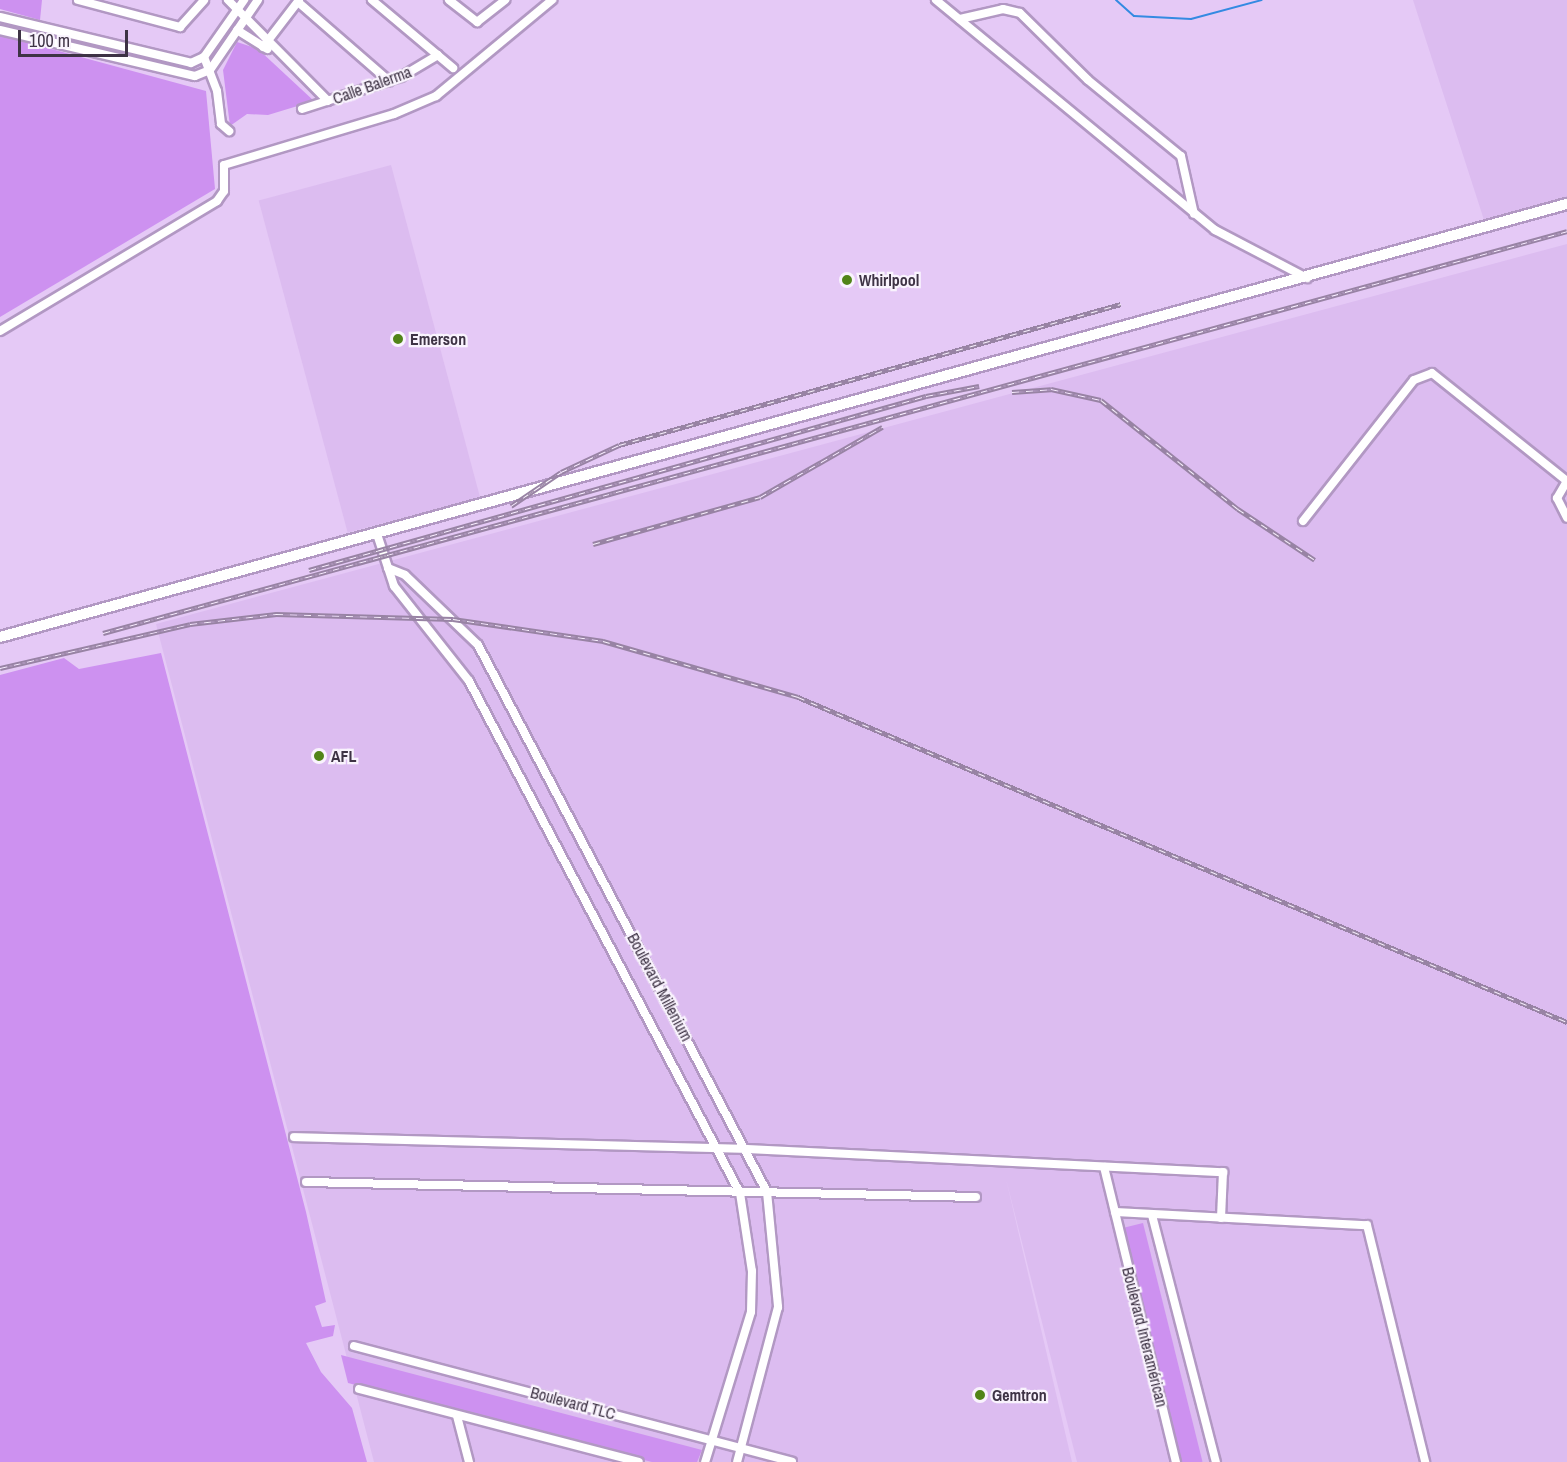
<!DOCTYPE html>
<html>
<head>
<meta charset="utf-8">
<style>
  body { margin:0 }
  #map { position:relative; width:1567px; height:1462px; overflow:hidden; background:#e5c9f6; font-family:"Archivo Narrow",sans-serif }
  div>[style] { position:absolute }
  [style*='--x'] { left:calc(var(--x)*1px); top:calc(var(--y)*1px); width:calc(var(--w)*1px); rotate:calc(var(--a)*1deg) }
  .built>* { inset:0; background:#dcbcf0; transform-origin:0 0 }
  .green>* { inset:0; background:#cd91f0; transform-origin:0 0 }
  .stream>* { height:2px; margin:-1px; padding:0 1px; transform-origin:1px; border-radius:1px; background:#348ae2 }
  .roads { filter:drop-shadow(2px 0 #b298c3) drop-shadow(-2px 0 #b298c3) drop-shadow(0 2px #b298c3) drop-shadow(0 -2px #b298c3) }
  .street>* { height:8px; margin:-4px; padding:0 4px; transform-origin:4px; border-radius:4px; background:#fff }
  .secondary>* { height:10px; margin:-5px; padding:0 5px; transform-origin:5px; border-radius:5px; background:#fff }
  .rail>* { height:4.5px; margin-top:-2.25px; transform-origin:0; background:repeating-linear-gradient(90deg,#f9f3fd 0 7px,#9883a4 0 14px); box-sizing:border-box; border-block:2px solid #9883a4 }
  .dots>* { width:16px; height:16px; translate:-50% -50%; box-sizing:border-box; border:3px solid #f9f3fd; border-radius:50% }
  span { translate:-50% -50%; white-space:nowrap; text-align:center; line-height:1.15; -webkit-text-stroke:4.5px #f9f3fd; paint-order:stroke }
  .street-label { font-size:16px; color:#3e3345 }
  .poi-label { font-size:16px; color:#3e3345; font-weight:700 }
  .left { translate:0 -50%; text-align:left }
  .scale { position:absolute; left:18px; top:30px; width:110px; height:27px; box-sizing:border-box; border:3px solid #3e3345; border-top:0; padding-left:8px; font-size:18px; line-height:21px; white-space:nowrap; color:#3e3345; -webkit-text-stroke:4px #f9f3fd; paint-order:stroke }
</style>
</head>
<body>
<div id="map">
  <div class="built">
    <i style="clip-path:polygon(1413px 0,1567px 0,1567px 197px,1484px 220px)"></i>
    <i style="left:391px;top:165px;width:344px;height:137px;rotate:75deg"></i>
    <i style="clip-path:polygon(1567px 244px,1567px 1462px,1077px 1462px,1006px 1179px,1072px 1462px,374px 1462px,156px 624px)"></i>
  </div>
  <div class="green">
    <i style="clip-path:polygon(0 0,42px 0,40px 20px,0 9px)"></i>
    <i style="clip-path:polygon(0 35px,206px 91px,215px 189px,0 317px)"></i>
    <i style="clip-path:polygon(237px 42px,258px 49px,314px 101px,268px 115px,247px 114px,230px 126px,223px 70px)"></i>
    <i style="clip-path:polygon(161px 653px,306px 1212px,326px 1302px,315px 1306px,322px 1327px,335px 1325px,333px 1336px,306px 1343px,321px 1372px,352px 1408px,367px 1462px,0 1462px,0 675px,64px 658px,79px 669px)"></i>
    <i style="left:1143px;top:1223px;width:246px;height:21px;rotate:76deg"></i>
    <i style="clip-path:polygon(341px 1355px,702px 1450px,697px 1462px,652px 1462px,348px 1383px)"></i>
  </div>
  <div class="stream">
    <i style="--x:1116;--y:0;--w:24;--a:42"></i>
    <i style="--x:1134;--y:16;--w:57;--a:3"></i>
    <i style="--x:1191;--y:19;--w:73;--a:-15"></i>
  </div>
  <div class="roads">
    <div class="street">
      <i style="--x:78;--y:0;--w:106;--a:14.8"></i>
      <i style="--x:180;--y:27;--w:36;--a:-48"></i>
      <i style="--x:228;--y:0;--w:142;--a:45.3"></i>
      <i style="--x:372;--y:0;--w:106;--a:40"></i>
      <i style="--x:449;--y:0;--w:36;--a:38"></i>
      <i style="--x:477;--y:22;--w:36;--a:-38"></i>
      <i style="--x:936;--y:0;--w:362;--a:39.5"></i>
      <i style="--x:1215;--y:230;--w:104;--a:27.6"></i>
      <i style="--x:298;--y:2;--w:121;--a:41"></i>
      <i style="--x:0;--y:17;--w:196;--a:13.5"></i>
      <i style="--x:191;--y:63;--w:14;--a:-25"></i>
      <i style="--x:204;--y:57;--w:70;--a:-54.9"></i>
      <i style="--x:960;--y:19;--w:44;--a:-13.1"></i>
      <i style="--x:1003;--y:9;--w:17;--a:13"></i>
      <i style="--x:1020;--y:13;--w:95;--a:44.6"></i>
      <i style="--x:1088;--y:80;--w:120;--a:39.3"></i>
      <i style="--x:1181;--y:156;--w:59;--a:77.4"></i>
      <i style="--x:0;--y:30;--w:200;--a:13.3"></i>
      <i style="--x:195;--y:76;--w:16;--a:-22"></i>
      <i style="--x:210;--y:70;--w:85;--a:-55.6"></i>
      <i style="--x:237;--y:30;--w:36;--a:32"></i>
      <i style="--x:263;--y:47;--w:59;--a:-52.5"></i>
      <i style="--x:204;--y:57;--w:36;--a:69"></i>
      <i style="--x:217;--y:91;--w:33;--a:83"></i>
      <i style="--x:221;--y:124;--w:11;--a:41"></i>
      <i style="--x:302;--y:109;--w:104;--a:-17.9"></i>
      <i style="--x:401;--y:77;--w:43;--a:-30.7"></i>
      <i style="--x:0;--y:331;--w:253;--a:-30.9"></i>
      <i style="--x:217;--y:201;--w:12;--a:-55"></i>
      <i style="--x:224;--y:191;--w:26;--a:-90"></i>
      <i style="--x:224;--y:165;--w:177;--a:-16.7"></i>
      <i style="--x:394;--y:114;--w:46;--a:-23.2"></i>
      <i style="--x:436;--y:96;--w:151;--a:-39.6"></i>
      <i style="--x:1567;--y:481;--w:20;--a:120"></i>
      <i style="--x:1557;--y:498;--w:22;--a:63"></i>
      <i style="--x:1303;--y:521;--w:179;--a:-51.8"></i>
      <i style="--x:1414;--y:380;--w:19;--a:-21"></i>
      <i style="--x:1432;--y:373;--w:173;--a:38.7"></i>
      <i style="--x:377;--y:534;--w:55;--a:71.9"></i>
      <i style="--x:394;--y:586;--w:121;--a:51.7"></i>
      <i style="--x:469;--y:681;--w:579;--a:62.11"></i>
      <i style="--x:740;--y:1193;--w:79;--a:81.3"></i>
      <i style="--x:752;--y:1271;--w:41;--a:91.4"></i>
      <i style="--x:751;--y:1312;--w:157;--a:107"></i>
      <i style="--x:388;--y:568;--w:18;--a:22"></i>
      <i style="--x:405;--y:575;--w:101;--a:43.8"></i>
      <i style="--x:478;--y:645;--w:619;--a:62.15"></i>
      <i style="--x:767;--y:1192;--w:116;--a:84.5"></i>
      <i style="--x:778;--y:1307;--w:160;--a:104.8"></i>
      <i style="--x:294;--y:1137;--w:452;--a:1.5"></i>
      <i style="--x:746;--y:1149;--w:478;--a:2.8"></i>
      <i style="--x:1223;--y:1172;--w:46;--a:92.5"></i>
      <i style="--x:1104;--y:1167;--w:304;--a:76.3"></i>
      <i style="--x:306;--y:1182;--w:670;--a:1.28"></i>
      <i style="--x:1115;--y:1212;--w:252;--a:3"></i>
      <i style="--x:1367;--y:1225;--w:244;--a:76.2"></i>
      <i style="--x:1152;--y:1215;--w:255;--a:75.5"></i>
      <i style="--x:354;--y:1346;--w:453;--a:14.8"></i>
      <i style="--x:359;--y:1389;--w:289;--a:14.6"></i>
      <i style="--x:457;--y:1416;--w:48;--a:75.4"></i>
    </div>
    <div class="secondary">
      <i style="--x:0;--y:637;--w:1626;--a:-15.45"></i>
    </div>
  </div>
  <div class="rail">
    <i style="--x:1012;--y:392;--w:39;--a:-4"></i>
    <i style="--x:1051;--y:389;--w:51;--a:12.4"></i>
    <i style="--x:1101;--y:400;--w:175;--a:38.5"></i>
    <i style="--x:1238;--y:509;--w:92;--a:33.5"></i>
    <i style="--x:511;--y:506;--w:60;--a:-34.2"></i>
    <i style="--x:561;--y:472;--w:64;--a:-25"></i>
    <i style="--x:619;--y:445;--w:521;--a:-15.69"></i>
    <i style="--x:593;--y:544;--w:173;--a:-15.7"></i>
    <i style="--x:760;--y:497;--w:141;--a:-29.8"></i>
    <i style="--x:309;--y:570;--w:641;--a:-15.75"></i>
    <i style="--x:926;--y:396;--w:54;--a:-10.7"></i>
    <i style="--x:103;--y:633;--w:1518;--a:-15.35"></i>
    <i style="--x:0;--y:668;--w:195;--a:-13"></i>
    <i style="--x:190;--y:624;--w:87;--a:-6.6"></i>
    <i style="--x:276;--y:614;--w:177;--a:1.6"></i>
    <i style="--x:453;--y:619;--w:152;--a:8.3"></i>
    <i style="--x:603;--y:641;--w:203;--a:16"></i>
    <i style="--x:798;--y:697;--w:835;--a:22.91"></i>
  </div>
  <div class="dots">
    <i style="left:847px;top:280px;background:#518418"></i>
    <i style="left:398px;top:339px;background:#518418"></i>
    <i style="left:319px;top:756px;background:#518418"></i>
    <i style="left:980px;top:1395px;background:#518418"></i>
  </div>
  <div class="street-label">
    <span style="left:372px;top:85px;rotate:-20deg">Calle Balerma</span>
    <span style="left:660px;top:987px;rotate:62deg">Boulevard Millenium</span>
    <span style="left:1145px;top:1337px;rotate:76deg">Boulevard Interamérican</span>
    <span style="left:573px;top:1403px;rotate:15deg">Boulevard TLC</span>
  </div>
  <div class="poi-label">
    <span class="left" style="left:859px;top:280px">Whirlpool</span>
    <span class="left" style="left:410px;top:339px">Emerson</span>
    <span class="left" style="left:331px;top:756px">AFL</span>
    <span class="left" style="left:992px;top:1395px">Gemtron</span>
  </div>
  <div class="scale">100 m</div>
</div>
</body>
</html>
